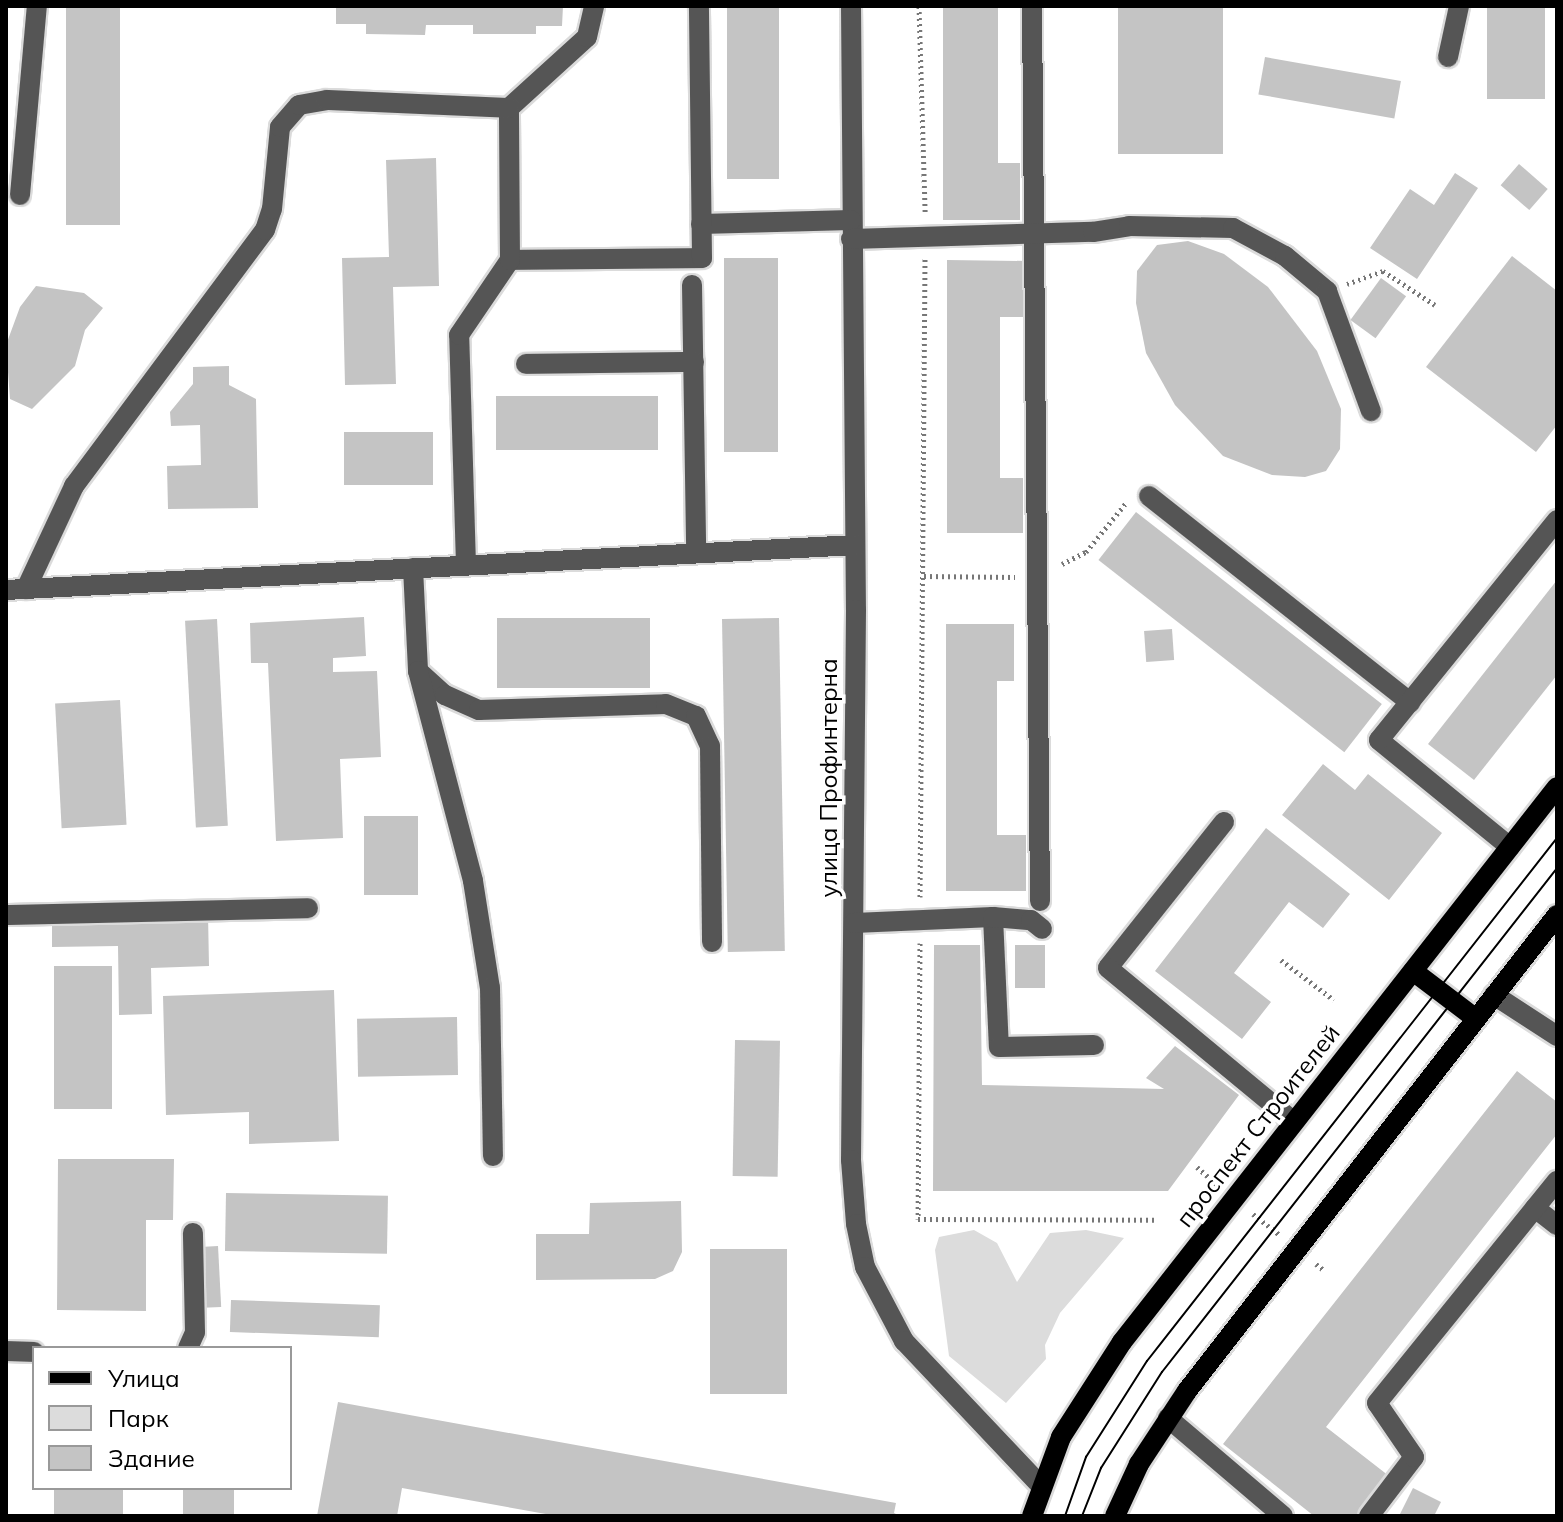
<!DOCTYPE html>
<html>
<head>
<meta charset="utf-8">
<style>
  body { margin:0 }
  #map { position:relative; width:1563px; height:1522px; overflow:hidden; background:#fff; font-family:Mulish,sans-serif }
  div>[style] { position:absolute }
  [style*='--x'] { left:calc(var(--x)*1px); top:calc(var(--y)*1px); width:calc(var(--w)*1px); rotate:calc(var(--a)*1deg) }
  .green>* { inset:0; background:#dcdcdc }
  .building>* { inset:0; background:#c4c4c4; transform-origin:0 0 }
  .path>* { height:5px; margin-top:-2.5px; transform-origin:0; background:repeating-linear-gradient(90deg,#777 0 2px,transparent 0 6px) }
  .roads { filter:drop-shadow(2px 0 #dbdbdb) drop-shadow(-2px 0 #dbdbdb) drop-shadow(0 2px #dbdbdb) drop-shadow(0 -2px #dbdbdb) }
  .minor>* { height:20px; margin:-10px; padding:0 10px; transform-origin:10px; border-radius:10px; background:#555 }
  .major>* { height:20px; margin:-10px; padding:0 10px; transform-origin:10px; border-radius:10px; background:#000 }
  .tram>* { height:2px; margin:-1px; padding:0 1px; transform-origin:1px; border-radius:1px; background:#000 }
  span { translate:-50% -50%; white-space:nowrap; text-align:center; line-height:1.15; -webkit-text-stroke:7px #fff; paint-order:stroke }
  .street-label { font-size:24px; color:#000 }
  .frame { position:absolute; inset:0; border:8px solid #000; pointer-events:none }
  .legend { position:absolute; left:32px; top:1346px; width:260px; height:144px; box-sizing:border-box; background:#fff; border:2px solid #999; margin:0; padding:10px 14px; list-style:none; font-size:24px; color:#000 }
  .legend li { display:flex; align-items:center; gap:16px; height:40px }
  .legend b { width:40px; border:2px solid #999 }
</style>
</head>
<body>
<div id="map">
  <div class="green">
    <i style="clip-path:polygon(974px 1230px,997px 1243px,1017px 1282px,1050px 1233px,1086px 1230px,1124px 1238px,1060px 1313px,1045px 1345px,1046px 1359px,1006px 1403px,949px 1356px,935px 1250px,939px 1237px)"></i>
  </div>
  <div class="building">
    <i style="left:66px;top:6px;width:54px;height:219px"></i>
    <i style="clip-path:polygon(336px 6px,563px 6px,562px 26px,536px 26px,536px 34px,473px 34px,473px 25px,426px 25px,425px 35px,366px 34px,366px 24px,336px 24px)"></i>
    <i style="left:727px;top:6px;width:52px;height:173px"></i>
    <i style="clip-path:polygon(943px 6px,998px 6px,998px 163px,1020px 163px,1020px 220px,943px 220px)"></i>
    <i style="left:1118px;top:6px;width:105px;height:148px"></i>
    <i style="left:1487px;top:6px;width:58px;height:93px"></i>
    <i style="left:1265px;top:57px;width:138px;height:38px;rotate:10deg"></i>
    <i style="clip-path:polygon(436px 158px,439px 286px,393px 287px,396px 384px,345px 385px,342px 258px,389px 257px,386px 160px)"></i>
    <i style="left:1519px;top:164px;width:38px;height:28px;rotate:41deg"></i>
    <i style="clip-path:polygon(1455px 173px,1478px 188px,1417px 279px,1370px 248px,1410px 189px,1434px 205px)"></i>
    <i style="clip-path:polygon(1188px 241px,1224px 254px,1268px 287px,1317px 351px,1341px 409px,1340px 449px,1326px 471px,1305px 477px,1272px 475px,1223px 456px,1175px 405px,1146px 353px,1136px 303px,1137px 271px,1157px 245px)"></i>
    <i style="clip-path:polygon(1512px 256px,1557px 291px,1557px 425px,1536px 452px,1426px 367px)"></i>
    <i style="left:724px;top:258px;width:54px;height:194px"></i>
    <i style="clip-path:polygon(947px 260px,1027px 261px,1026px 317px,1000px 317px,1000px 478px,1023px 478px,1023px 533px,947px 533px)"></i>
    <i style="left:1381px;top:278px;width:31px;height:52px;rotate:36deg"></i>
    <i style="clip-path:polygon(36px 286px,84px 293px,103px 308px,85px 330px,75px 366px,32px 409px,10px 399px,6px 345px,20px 307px)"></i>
    <i style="clip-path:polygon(229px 366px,229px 385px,256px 399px,258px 508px,168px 509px,167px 466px,201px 465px,200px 425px,171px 426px,170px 412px,193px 384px,193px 367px)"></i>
    <i style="left:658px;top:396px;width:54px;height:162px;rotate:90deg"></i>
    <i style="left:433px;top:432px;width:53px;height:89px;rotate:90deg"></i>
    <i style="left:1136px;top:512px;width:312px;height:61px;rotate:38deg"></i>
    <i style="clip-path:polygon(1557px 580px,1557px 675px,1474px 780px,1428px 744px)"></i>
    <i style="clip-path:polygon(364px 617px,366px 656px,333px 658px,333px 672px,377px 671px,381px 757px,340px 759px,343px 838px,276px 841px,268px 663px,251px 663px,250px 623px)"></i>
    <i style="left:497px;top:618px;width:153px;height:70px"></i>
    <i style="left:779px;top:618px;width:333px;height:57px;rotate:89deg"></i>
    <i style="left:217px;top:619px;width:207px;height:32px;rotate:87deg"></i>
    <i style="clip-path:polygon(946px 624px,1014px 624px,1014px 681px,997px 681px,997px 835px,1026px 835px,1026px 891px,946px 891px)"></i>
    <i style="left:1172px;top:629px;width:31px;height:28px;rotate:86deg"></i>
    <i style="left:120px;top:700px;width:125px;height:65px;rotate:87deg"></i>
    <i style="clip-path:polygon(1323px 764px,1355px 790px,1368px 774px,1442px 833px,1389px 900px,1282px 815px)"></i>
    <i style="left:364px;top:816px;width:54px;height:79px"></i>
    <i style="clip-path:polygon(1266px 828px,1350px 894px,1323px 928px,1289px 902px,1234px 973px,1271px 1002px,1242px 1039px,1155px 971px)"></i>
    <i style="clip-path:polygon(208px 914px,209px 966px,151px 968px,152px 1014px,119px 1015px,118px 946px,52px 947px,52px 919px)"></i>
    <i style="clip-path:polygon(934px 945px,980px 945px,982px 1085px,1164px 1089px,1146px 1078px,1175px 1046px,1239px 1095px,1168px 1191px,933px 1191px)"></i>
    <i style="left:1015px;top:945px;width:30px;height:43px"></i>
    <i style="left:54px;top:966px;width:58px;height:143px"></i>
    <i style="clip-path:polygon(334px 990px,339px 1141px,249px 1144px,249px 1112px,166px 1115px,163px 996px)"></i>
    <i style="left:457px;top:1017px;width:58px;height:100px;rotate:89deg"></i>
    <i style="left:735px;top:1040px;width:45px;height:136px;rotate:1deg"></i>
    <i style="clip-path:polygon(1517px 1071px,1557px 1102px,1557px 1134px,1326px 1427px,1389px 1476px,1357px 1516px,1314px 1516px,1223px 1444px)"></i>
    <i style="clip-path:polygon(58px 1159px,174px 1159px,173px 1220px,146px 1220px,146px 1311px,57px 1310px)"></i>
    <i style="left:226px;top:1193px;width:162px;height:58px;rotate:1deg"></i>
    <i style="clip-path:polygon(681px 1201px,682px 1252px,673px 1271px,655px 1279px,536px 1280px,536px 1234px,589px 1234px,590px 1203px)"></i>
    <i style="left:218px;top:1246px;width:61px;height:18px;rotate:87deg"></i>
    <i style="left:710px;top:1249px;width:77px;height:145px"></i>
    <i style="left:231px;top:1300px;width:149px;height:32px;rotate:2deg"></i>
    <i style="clip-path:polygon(338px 1402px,896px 1503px,894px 1513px,900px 1516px,557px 1516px,402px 1488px,397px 1516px,317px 1516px)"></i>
    <i style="left:54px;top:1488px;width:69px;height:28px"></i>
    <i style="left:183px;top:1488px;width:51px;height:28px"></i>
    <i style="clip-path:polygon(1413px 1488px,1441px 1502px,1434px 1516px,1399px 1516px)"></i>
  </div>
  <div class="path">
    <i style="--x:919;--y:6;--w:207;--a:88.3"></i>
    <i style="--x:1347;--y:284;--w:38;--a:-20"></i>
    <i style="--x:1383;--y:271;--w:62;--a:33.2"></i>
    <i style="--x:1062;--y:564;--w:27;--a:-27"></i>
    <i style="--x:1086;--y:552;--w:63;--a:-50.8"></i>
    <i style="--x:924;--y:576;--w:91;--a:0.6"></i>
    <i style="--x:920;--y:897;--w:638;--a:-89.55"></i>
    <i style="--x:920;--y:943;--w:276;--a:90.4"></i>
    <i style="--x:918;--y:1219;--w:236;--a:0.2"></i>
    <i style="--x:1281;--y:960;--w:66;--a:37"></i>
    <i style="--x:1197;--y:1167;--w:28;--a:41"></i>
    <i style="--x:1253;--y:1214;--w:34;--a:38"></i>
    <i style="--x:1316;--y:1264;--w:11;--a:38"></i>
  </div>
  <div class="roads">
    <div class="minor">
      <i style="--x:851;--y:6;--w:604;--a:89.53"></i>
      <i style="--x:856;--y:610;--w:550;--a:90.52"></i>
      <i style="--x:851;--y:1160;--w:64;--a:85.5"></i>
      <i style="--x:856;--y:1224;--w:44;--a:78.2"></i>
      <i style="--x:865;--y:1267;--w:84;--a:62.2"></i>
      <i style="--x:904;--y:1341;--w:198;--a:46.6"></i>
      <i style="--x:1032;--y:6;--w:895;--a:89.49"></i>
      <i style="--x:1448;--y:57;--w:52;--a:-77.8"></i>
      <i style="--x:20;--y:195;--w:190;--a:-84.9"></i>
      <i style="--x:701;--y:224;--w:150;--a:-1.5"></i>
      <i style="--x:851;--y:239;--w:242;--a:-1.7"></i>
      <i style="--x:1093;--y:232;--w:36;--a:-9"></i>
      <i style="--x:1129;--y:226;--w:104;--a:1.1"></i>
      <i style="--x:1233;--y:228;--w:59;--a:28.3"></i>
      <i style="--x:1285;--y:256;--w:55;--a:39.8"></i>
      <i style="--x:1327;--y:291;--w:128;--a:69.9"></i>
      <i style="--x:510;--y:260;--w:192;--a:-0.6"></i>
      <i style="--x:702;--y:258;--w:252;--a:-90.7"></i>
      <i style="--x:692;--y:285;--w:268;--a:89.1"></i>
      <i style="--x:526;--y:364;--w:168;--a:-0.7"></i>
      <i style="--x:1149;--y:496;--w:333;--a:38.3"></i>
      <i style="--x:466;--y:565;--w:230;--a:-91.7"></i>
      <i style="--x:459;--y:335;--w:91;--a:-55.8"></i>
      <i style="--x:510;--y:260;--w:152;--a:-90.4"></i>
      <i style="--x:509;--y:108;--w:105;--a:-42.3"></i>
      <i style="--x:587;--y:37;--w:32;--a:-77"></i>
      <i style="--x:413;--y:568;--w:103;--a:87.2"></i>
      <i style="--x:418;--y:671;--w:36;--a:42"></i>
      <i style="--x:445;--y:695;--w:37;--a:24"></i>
      <i style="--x:479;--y:710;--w:187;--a:-1.8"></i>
      <i style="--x:666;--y:704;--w:32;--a:22"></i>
      <i style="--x:696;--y:716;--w:33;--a:65"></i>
      <i style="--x:710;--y:746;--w:196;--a:89.4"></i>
      <i style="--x:26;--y:589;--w:114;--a:-65"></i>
      <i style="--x:74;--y:486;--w:319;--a:-53.3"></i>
      <i style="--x:265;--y:230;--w:22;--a:-72"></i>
      <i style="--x:272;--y:209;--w:82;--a:-84.4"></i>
      <i style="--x:280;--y:127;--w:29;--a:-49"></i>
      <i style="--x:299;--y:105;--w:28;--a:-10"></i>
      <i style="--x:327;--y:100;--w:182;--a:2.5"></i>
      <i style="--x:6;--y:590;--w:850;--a:-3.03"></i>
      <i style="--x:418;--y:671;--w:217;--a:75.3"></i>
      <i style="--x:473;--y:881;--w:108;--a:81"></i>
      <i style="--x:490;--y:988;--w:168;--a:89"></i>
      <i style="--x:1224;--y:822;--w:186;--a:128.5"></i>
      <i style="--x:1108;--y:968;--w:241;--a:39.6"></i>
      <i style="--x:1510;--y:847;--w:169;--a:-140.8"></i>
      <i style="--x:1379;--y:740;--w:283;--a:-51"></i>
      <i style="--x:6;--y:915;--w:302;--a:-1.3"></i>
      <i style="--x:993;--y:917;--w:130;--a:87.4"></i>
      <i style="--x:999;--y:1047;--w:95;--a:-1.2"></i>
      <i style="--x:854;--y:923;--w:139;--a:-2.5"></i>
      <i style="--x:993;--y:917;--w:38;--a:5"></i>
      <i style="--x:1031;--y:920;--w:14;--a:39"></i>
      <i style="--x:1494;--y:995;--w:75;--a:33.1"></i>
      <i style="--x:1535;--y:1208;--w:28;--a:38"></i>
      <i style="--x:188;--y:1348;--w:17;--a:-66"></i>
      <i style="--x:195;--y:1332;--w:99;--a:-91.2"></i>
      <i style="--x:6;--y:1351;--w:28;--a:2"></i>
      <i style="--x:1168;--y:1418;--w:151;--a:40.4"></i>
      <i style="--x:1369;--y:1516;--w:74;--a:-52.7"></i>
      <i style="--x:1414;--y:1457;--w:65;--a:-124.4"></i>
      <i style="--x:1377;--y:1403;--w:286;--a:-51"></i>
    </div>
    <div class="major">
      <i style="--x:1413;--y:971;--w:78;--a:37.2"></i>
      <i style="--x:1032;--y:1516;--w:84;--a:-69.8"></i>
      <i style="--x:1061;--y:1437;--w:113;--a:-57.3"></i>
      <i style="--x:1122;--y:1342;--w:705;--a:-51.91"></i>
      <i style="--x:1115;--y:1516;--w:57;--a:-65.2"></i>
      <i style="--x:1139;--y:1464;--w:87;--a:-56.7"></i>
      <i style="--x:1187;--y:1391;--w:603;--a:-52.14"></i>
    </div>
  </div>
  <div class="tram">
    <i style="--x:1065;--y:1516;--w:63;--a:-70.4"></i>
    <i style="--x:1086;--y:1457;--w:114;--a:-57.6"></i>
    <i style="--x:1147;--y:1361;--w:665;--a:-51.91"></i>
    <i style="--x:1082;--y:1516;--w:52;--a:-68.4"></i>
    <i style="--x:1101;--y:1468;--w:114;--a:-57.6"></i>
    <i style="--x:1162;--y:1372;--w:640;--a:-51.91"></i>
  </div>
  <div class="street-label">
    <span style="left:829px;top:778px;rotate:-90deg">улица Профинтерна</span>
    <span style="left:1258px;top:1126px;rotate:-52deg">проспект Строителей</span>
  </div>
  <div class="frame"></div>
  <ul class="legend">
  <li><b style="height:10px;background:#000"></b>Улица</li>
  <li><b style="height:22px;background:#dcdcdc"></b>Парк</li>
  <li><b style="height:22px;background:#c4c4c4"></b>Здание</li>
  </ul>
</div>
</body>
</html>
